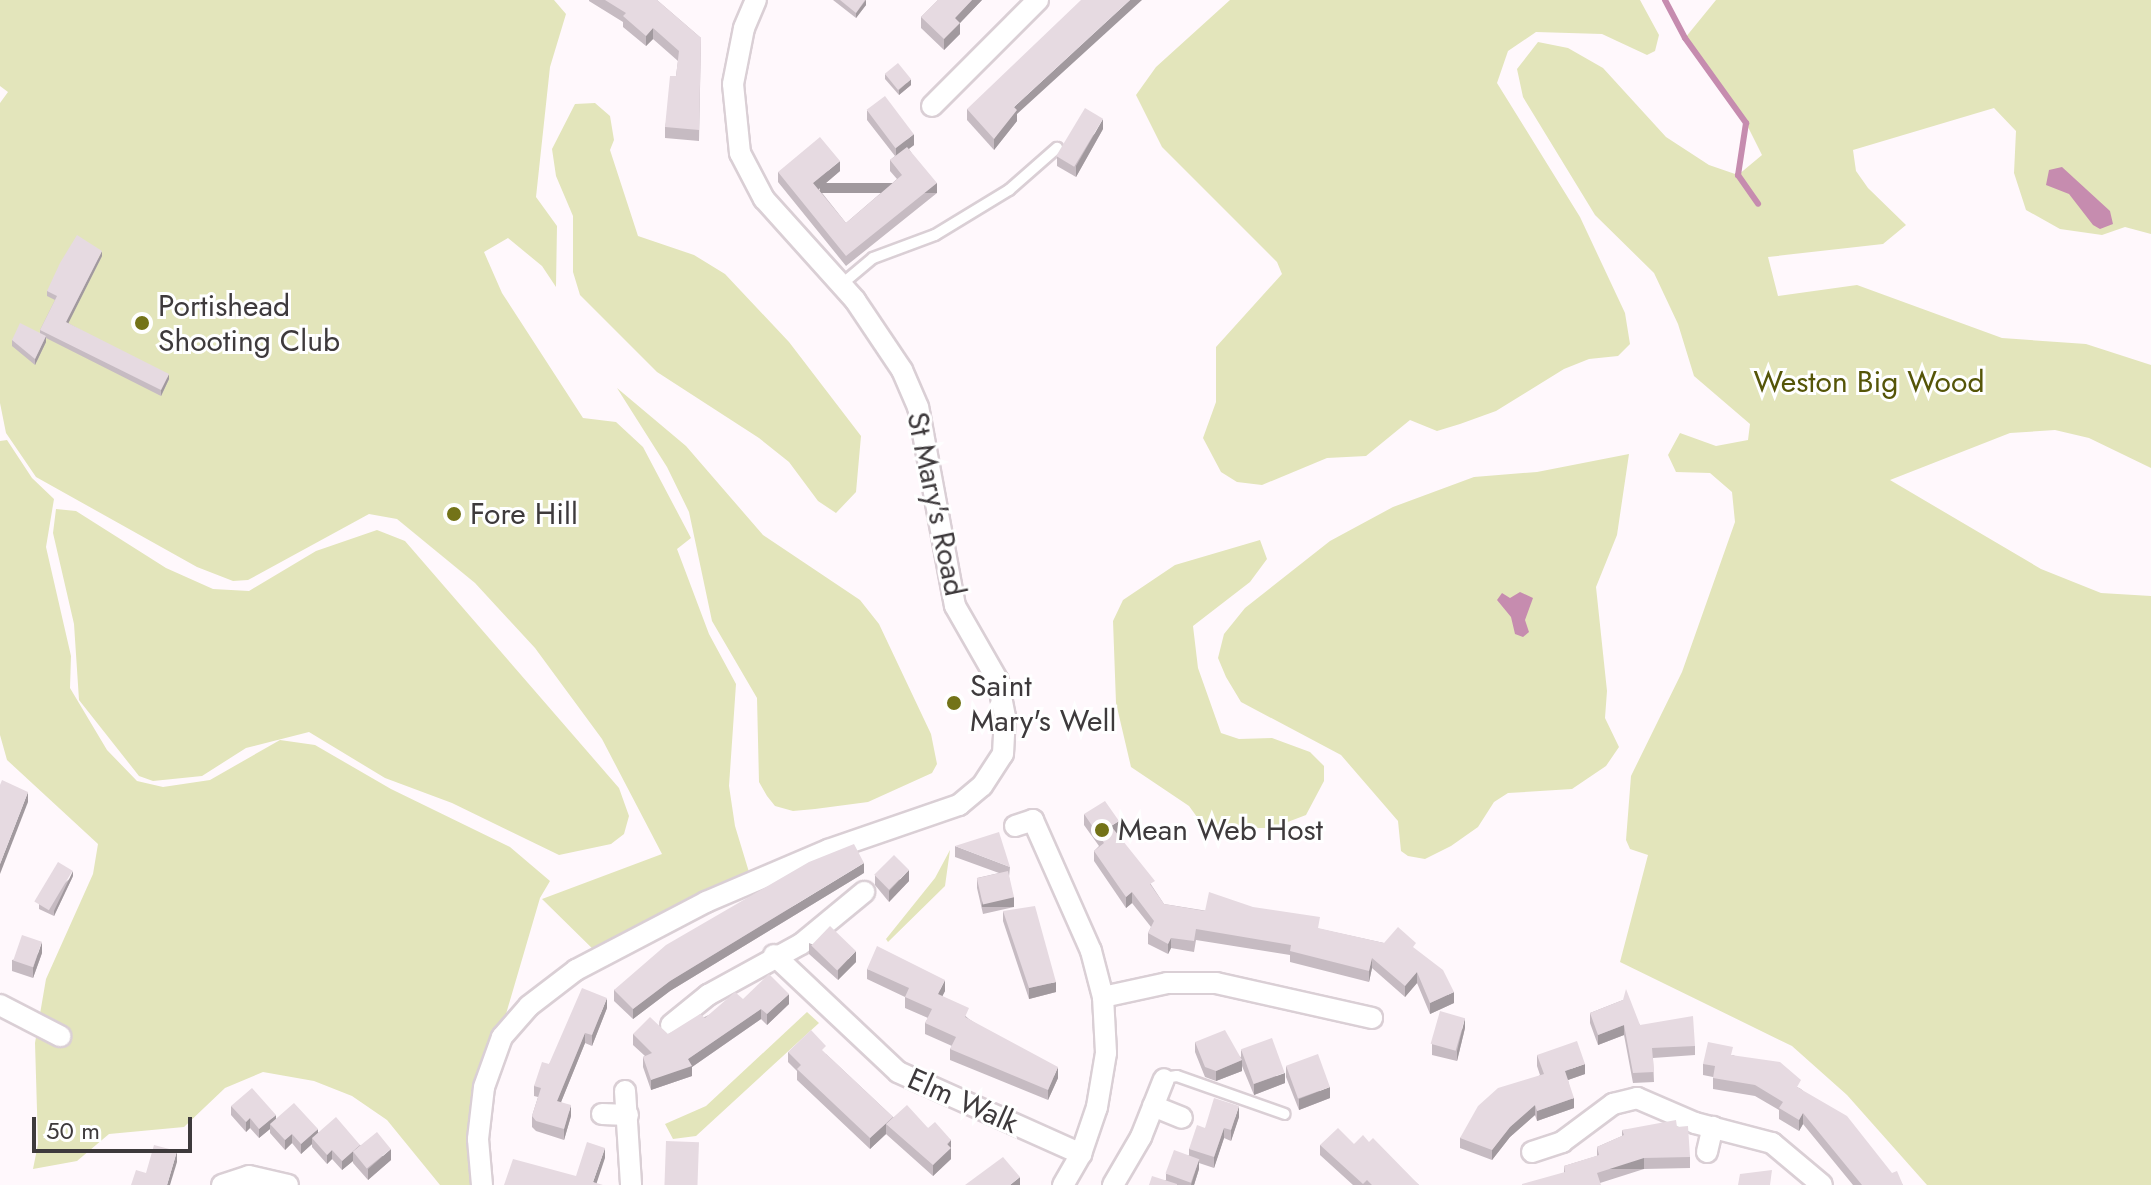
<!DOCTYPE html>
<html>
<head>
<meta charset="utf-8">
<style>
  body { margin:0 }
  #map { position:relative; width:2151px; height:1185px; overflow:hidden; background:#fff8fc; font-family:Jost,sans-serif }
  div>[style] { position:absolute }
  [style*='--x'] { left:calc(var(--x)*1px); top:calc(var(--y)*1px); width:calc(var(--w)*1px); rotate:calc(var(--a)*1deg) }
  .green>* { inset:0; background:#e3e5bb }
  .water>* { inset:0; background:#c68caf }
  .stream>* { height:6px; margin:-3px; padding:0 3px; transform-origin:3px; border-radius:3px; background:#c68caf }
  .roads { filter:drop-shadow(2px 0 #dacfd5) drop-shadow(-2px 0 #dacfd5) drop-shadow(0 2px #dacfd5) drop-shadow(0 -2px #dacfd5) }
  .lane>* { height:10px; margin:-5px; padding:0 5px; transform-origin:5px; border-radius:5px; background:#fff }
  .street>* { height:20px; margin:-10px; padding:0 10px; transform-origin:10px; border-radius:10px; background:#fff }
  .wall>* { inset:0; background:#c6bbc2 }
  .shaded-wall>* { inset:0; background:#a1999e; transform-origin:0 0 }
  .building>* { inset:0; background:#e6dae1; transform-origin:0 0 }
  .dots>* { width:22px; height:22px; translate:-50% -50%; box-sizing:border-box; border:4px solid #fff; border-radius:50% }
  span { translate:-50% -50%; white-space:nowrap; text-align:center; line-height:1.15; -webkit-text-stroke:6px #fff; paint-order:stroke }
  .poi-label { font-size:30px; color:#3e3a3c }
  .left { translate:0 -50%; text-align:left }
  .park-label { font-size:30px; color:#555508 }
  .street-label { font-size:30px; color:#3e3a3c }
  .scale { position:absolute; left:32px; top:1117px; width:160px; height:36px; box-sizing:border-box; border:4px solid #3e3a3c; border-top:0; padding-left:10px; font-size:24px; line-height:28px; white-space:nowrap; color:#3e3a3c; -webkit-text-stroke:6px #fff; paint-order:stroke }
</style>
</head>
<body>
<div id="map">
  <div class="green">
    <i style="clip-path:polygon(0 0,554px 0,566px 14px,550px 67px,536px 197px,557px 226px,556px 287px,542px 266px,508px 238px,484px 252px,502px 293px,583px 418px,616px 422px,643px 447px,691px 538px,677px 549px,709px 634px,736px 684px,729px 786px,735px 826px,752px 882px,601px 957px,542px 899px,662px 854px,602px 739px,535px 648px,475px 583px,397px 519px,369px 514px,248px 580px,233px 581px,197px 567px,36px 477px,6px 433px,0 403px,0 103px,8px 92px,0 86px)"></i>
    <i style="clip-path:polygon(1230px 0,1640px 0,1659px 35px,1655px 51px,1647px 55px,1602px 34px,1536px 32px,1508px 51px,1497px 83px,1580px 217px,1625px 313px,1630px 344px,1618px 356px,1589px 359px,1564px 369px,1496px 411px,1460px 424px,1437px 431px,1410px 420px,1366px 456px,1327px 458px,1262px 485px,1237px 482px,1221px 472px,1203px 438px,1216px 402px,1216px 347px,1282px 274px,1277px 262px,1162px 147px,1136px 95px,1156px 67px)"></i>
    <i style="clip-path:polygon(1716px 0,2151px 0,2151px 234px,2125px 227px,2102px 235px,2060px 229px,2026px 210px,2014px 173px,2016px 131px,1994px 108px,1853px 150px,1856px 171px,1868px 188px,1906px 225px,1883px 244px,1768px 257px,1778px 296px,1857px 285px,2002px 338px,2086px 344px,2151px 365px,2151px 468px,2089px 438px,2055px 430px,2010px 433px,1890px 480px,2041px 569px,2101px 593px,2151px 596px,2151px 1185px,1927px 1185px,1847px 1095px,1792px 1046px,1620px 962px,1648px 855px,1630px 849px,1626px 840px,1631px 776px,1682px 672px,1735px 522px,1732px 492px,1710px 473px,1676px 472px,1668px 455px,1680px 433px,1716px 446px,1748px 440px,1750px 424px,1694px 376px,1678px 324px,1654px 273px,1595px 215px,1523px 97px,1517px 69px,1538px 42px,1568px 48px,1603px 68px,1666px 137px,1709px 165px,1738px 175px,1762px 155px,1746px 123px,1685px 38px)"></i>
    <i style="clip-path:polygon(595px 103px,610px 116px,614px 140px,610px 150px,638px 236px,694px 255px,725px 274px,789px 342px,861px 436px,856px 492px,836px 513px,818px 501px,789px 462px,759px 438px,657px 372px,580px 295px,573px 272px,573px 216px,556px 176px,552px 149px,575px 104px)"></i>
    <i style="clip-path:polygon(617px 388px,686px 446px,763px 535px,860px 600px,879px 624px,931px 734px,937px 764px,932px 773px,868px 802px,815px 809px,793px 811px,775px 806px,767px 796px,759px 782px,757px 698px,712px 621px,689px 512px,667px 467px)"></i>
    <i style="clip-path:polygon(7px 440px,32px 478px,54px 499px,46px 547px,71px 656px,70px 688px,107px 750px,137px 781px,163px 787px,210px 780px,280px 740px,315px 745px,391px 789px,510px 847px,550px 881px,540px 898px,506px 1014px,483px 1056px,474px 1094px,474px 1185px,440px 1185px,387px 1120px,352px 1096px,314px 1081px,263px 1072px,225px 1088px,184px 1127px,109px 1134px,77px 1161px,33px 1169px,38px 1144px,35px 1043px,46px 979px,93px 874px,98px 844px,7px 760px,0 735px,0 441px)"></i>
    <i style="clip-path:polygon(1629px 454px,1617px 535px,1596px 587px,1607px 691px,1605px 718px,1619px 747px,1606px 766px,1572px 789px,1508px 793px,1494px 802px,1478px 827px,1451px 846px,1425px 859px,1408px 856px,1401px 851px,1398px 821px,1341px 755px,1241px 702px,1226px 677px,1218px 658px,1224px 634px,1245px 608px,1330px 541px,1393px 507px,1474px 477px,1537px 472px)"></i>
    <i style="clip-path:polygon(56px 509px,76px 511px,166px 568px,213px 589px,249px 591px,316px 551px,377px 530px,405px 541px,619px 788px,629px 816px,624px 834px,611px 844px,559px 855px,452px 803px,385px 778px,309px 732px,246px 748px,202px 776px,153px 781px,139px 776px,79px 700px,74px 624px,53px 533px)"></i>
    <i style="clip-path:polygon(1260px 540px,1267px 559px,1250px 582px,1193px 626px,1198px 668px,1221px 733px,1239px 739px,1272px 738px,1310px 752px,1324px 766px,1324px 781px,1306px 815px,1272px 828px,1205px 828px,1189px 806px,1131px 767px,1116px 703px,1113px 621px,1123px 600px,1175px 565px)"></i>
    <i style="clip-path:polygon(950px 850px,945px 886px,888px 942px,886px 939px,935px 878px)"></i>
    <i style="clip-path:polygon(807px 1012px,819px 1023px,696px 1136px,673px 1139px,665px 1124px,706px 1106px)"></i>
  </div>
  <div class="water">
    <i style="clip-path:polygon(2062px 167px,2110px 211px,2113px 224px,2100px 229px,2093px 225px,2069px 194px,2046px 185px,2049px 170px)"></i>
    <i style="clip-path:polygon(1520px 592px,1533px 598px,1525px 620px,1529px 632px,1523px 637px,1515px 634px,1511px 617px,1497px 600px,1502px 593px,1510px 598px)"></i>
  </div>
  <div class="stream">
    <i style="--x:1665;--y:0;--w:43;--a:62.2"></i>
    <i style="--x:1685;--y:38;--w:105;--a:54.3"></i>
    <i style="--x:1746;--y:123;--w:53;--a:98.7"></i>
    <i style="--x:1738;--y:175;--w:35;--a:55"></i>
  </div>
  <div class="roads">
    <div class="lane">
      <i style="--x:842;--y:284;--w:40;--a:-40"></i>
      <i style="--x:873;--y:258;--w:66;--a:-20.4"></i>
      <i style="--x:935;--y:235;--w:87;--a:-31.3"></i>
      <i style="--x:1009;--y:190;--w:64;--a:-41.2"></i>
      <i style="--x:1164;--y:1078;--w:13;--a:-9"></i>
      <i style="--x:1177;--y:1076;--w:114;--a:19.4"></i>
    </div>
    <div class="street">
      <i style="--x:932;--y:106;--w:150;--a:-45"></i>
      <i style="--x:1015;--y:826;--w:19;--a:-18"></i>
      <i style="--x:1033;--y:820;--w:143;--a:66.1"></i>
      <i style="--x:1091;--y:951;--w:48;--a:75.4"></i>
      <i style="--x:1103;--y:997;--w:56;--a:86.9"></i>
      <i style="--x:1106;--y:1053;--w:55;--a:99.5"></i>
      <i style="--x:1097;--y:1107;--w:50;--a:108.8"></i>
      <i style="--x:1081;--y:1154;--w:36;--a:120"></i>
      <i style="--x:774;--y:955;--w:170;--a:43.3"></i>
      <i style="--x:898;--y:1072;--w:201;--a:24.1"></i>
      <i style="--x:1103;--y:997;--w:66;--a:-12.3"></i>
      <i style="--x:1167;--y:983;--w:49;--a:0"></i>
      <i style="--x:1216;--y:983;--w:160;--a:12.6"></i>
      <i style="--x:0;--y:1005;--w:68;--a:27.3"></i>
      <i style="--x:671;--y:1025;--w:48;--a:-39"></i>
      <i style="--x:708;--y:995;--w:106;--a:-28.7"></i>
      <i style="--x:801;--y:944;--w:82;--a:-39.5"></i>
      <i style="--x:625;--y:1091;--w:94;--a:86.3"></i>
      <i style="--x:1153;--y:1106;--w:31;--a:22"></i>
      <i style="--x:602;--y:1114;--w:26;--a:2"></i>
      <i style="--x:1532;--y:1152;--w:32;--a:-18"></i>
      <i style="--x:1562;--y:1142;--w:64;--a:-36.7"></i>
      <i style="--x:1613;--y:1104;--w:25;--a:-14"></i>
      <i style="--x:1637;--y:1098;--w:63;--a:23.3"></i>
      <i style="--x:1695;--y:1123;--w:80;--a:14.6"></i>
      <i style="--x:1772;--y:1143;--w:65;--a:40"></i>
      <i style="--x:1707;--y:1152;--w:26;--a:-77"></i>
      <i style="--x:222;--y:1185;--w:28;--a:-18"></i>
      <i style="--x:249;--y:1176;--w:40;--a:13"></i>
      <i style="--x:482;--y:1185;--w:46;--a:-95"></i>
      <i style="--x:478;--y:1139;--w:52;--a:-83.4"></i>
      <i style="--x:484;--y:1087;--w:53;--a:-70.2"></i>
      <i style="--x:502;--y:1037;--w:41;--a:-48.9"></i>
      <i style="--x:529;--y:1006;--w:59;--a:-37.5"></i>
      <i style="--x:576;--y:970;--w:147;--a:-27.6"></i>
      <i style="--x:706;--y:902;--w:133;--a:-23.1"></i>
      <i style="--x:828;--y:850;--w:139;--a:-19"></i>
      <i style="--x:959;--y:805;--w:30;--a:-40"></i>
      <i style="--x:982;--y:786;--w:38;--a:-57"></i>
      <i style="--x:1003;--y:754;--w:37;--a:-87"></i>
      <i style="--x:1005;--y:717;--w:37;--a:-101"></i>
      <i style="--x:998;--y:681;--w:86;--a:-119.8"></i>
      <i style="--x:955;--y:606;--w:202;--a:-100.5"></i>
      <i style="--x:918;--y:407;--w:40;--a:-113.4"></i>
      <i style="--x:902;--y:370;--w:84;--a:-123.9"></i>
      <i style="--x:855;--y:300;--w:136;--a:-132"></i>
      <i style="--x:764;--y:199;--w:52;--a:-117.6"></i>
      <i style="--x:740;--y:153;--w:69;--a:-95.8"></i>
      <i style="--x:733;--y:84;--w:57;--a:-78.9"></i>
      <i style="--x:744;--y:28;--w:30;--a:-67"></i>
      <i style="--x:1113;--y:1185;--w:56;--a:-59.7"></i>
      <i style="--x:1141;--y:1137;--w:62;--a:-68.4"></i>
    </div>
  </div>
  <div class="wall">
    <i style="clip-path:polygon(589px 0,657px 0,701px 38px,699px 141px,665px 138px,665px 127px,676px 76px,678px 61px,653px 39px,646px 46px,623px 27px,623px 22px,589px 1px)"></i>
    <i style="clip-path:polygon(833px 0,866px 0,866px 5px,856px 18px)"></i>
    <i style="clip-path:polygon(938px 0,982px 0,960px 23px,960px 34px,944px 50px,921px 28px,921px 17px)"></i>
    <i style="clip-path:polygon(885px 74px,911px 85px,899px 95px,885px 79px)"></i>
    <i style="clip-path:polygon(967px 109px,1017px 114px,1017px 121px,994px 150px,967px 120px)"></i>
    <i style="clip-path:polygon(867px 110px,914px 145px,909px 149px,937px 193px,846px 266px,778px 182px,778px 172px,840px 171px,819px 189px,846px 223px,897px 179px,890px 171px,890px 160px,895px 156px,867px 120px)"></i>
    <i style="clip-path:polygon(1103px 129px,1076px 177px,1057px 166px,1057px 156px)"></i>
    <i style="clip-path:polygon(102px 256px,68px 323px,169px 379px,161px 396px,46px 338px,46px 342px,35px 365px,12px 346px,12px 340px,40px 333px,40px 330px,55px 300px,47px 296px,47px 291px)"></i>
    <i style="clip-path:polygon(1084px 814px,1119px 832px,1117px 833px,1164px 904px,1320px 929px,1416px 950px,1454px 1003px,1430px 1014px,1417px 983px,1405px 997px,1372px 968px,1369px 982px,1290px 962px,1290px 955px,1196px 940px,1194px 952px,1171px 948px,1168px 954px,1148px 944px,1148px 933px,1151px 927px,1132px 903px,1126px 908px,1094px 861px,1094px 851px,1099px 846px,1084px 825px)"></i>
    <i style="clip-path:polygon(955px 846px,1010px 867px,1009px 877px,1014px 907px,983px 914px,977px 888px,977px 878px,999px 873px,955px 857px)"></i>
    <i style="clip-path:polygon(864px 873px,670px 991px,633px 1019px,614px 1001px,614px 990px)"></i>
    <i style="clip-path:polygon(875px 875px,909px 881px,889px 902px,875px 885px)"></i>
    <i style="clip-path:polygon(73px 876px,54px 916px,39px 909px,39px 904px)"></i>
    <i style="clip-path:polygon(1003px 911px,1056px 992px,1029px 999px,1003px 921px)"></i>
    <i style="clip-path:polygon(809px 943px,856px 962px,838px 980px,809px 954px)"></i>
    <i style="clip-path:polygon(42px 953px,33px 978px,12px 971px,12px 960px)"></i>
    <i style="clip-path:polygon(867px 969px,945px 991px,942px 996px,969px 1019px,1058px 1078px,1048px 1100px,950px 1060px,950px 1049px,952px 1046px,925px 1034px,925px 1023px,928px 1018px,905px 1008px,905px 997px,867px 979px)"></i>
    <i style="clip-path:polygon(743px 999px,789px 1004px,767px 1025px,761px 1019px,692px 1067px,692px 1076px,651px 1090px,643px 1067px,643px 1057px,645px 1056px,633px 1045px,633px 1034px,668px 1034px)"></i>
    <i style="clip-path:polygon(1623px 1000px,1640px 1025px,1695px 1046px,1695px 1055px,1653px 1058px,1654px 1082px,1633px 1083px,1624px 1035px,1598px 1045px,1590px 1023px,1590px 1013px)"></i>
    <i style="clip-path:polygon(607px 1008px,592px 1046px,585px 1043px,561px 1102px,571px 1116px,564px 1140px,536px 1131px,532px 1127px,532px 1116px,538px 1097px,534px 1096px,534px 1086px,549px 1064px)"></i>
    <i style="clip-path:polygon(1465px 1028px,1457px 1061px,1432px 1055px,1432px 1044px)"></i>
    <i style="clip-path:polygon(1195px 1042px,1241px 1057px,1241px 1050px,1285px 1083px,1254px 1095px,1242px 1066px,1242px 1071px,1216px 1081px,1205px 1077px,1195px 1052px)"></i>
    <i style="clip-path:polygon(788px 1052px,826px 1054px,893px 1117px,928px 1128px,951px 1140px,951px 1159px,933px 1176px,886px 1134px,870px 1149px,797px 1080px,797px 1071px,788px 1062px)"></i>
    <i style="clip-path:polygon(1537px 1055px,1585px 1074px,1568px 1080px,1574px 1108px,1537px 1121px,1535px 1115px,1510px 1137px,1492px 1160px,1460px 1148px,1460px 1138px,1540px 1075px,1537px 1066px)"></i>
    <i style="clip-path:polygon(1733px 1055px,1801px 1089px,1903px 1185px,1853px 1185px,1803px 1124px,1799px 1131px,1779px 1119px,1779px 1110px,1755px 1096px,1713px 1089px,1713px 1077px,1703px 1075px,1703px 1064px)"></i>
    <i style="clip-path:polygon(1286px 1066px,1330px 1098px,1299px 1110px,1286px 1077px)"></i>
    <i style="clip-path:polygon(231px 1106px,360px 1145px,391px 1160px,368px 1180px,353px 1163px,353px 1161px,342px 1170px,332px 1159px,327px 1164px,312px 1147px,312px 1144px,301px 1154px,292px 1143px,285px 1150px,270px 1133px,270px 1129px,259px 1138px,250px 1128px,246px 1132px,231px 1115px)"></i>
    <i style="clip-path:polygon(1239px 1117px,1231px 1141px,1224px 1138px,1214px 1168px,1199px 1163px,1199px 1169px,1194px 1185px,1149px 1185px,1166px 1180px,1166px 1174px,1189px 1155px,1189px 1149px,1205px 1128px)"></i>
    <i style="clip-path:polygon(1677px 1127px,1690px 1157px,1690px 1168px,1644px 1169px,1600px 1183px,1564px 1173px,1564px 1166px,1597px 1156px,1597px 1147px,1622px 1136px,1622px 1130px)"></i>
    <i style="clip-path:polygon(1369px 1142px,1419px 1185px,1353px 1185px,1320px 1155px,1320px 1145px,1354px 1144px)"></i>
  </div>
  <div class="shaded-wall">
    <i style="clip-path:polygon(866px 0,866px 5px,856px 18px,856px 13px)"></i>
    <i style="clip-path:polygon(972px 0,982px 0,960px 23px,960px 34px,944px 50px,944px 39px,955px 18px)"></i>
    <i style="clip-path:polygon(1130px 0,1142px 0,1017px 114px,1017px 121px,994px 150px,994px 139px,1014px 107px)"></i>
    <i style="clip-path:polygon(653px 28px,653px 39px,646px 46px,646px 36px)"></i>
    <i style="clip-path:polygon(911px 79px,911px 85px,899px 95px,899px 90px)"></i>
    <i style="clip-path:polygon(1103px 119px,1103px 129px,1076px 177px,1076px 166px)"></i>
    <i style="clip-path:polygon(914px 134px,914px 145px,896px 158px,896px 148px)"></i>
    <i style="clip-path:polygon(840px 161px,840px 171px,813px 194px,813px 183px)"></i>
    <i style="left:937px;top:183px;width:10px;height:117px;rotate:90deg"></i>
    <i style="clip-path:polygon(102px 251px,102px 256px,66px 328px,66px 322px)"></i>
    <i style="clip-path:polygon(46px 336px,46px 342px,35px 365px,35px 359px)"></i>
    <i style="clip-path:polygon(169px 374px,169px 379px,161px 396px,161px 390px)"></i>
    <i style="clip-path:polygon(28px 792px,28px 802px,0 874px,0 864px)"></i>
    <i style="clip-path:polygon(1119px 821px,1119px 832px,1111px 837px,1111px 826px)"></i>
    <i style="clip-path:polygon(864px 863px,864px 873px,670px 991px,633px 1019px,633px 1009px,670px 981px)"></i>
    <i style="clip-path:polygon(909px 870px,909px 881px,889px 902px,889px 891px)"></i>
    <i style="clip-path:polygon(73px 871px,73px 876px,54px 916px,54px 911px)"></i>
    <i style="clip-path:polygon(1132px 892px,1132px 903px,1126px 908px,1126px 897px)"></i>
    <i style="left:1014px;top:897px;width:10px;height:32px;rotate:90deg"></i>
    <i style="clip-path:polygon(1171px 938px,1171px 948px,1168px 954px,1168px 944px)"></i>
    <i style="clip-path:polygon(42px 942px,42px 953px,33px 978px,33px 968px)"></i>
    <i style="clip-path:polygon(856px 951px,856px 962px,838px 980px,838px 970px)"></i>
    <i style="clip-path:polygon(1372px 958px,1372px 968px,1369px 982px,1369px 971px)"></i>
    <i style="clip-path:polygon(1417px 972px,1417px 983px,1405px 997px,1405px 986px)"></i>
    <i style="clip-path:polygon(945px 980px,945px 991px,938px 1005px,938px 994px)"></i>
    <i style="clip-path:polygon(1056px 982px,1056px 992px,1029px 999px,1029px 988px)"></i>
    <i style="clip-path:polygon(1454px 992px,1454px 1003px,1430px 1014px,1430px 1003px)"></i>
    <i style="clip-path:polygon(789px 994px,789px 1004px,767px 1025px,767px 1014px)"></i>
    <i style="clip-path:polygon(607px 998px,607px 1008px,592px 1046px,592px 1035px)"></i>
    <i style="clip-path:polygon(761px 1009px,761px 1019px,692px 1067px,692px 1076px,651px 1090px,651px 1080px,688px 1059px)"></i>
    <i style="clip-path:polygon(1465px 1018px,1465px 1028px,1457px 1061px,1457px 1051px)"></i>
    <i style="clip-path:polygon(1624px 1025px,1624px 1035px,1598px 1045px,1598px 1035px)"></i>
    <i style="clip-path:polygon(585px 1033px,585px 1043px,557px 1112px,557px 1101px)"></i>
    <i style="clip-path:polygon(1242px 1060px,1242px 1071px,1216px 1081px,1216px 1071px)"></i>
    <i style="clip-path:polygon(1585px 1064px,1585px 1074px,1565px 1081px,1565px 1071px)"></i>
    <i style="clip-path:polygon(1058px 1067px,1058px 1078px,1048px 1100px,1048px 1090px)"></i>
    <i style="clip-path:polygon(1285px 1073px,1285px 1083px,1254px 1095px,1254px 1084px)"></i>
    <i style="clip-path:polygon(1330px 1087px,1330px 1098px,1299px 1110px,1299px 1099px)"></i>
    <i style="clip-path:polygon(1574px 1098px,1574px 1108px,1537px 1121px,1537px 1111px)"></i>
    <i style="clip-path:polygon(571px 1105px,571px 1116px,564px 1140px,564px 1129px)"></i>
    <i style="clip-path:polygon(1535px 1105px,1535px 1115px,1510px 1137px,1492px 1160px,1492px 1150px,1510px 1127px)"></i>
    <i style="clip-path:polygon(1239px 1106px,1239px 1117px,1231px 1141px,1231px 1130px)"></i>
    <i style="clip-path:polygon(1803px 1113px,1803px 1124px,1799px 1131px,1799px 1120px)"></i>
    <i style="clip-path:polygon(276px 1115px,276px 1124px,270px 1124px,270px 1129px,259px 1138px,259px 1129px)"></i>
    <i style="clip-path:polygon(893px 1117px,886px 1124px,886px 1134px,870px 1149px,870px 1138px)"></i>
    <i style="clip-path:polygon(250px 1118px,250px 1128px,246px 1132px,246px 1122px)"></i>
    <i style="clip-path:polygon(1224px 1128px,1224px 1138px,1214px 1168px,1214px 1157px)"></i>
    <i style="clip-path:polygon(318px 1129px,318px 1139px,312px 1138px,312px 1144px,301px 1154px,301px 1144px)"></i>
    <i style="clip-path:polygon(292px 1134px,292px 1143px,285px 1150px,285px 1140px)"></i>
    <i style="clip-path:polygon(951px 1140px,951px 1159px,933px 1176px,933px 1165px)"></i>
    <i style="clip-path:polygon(360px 1145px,353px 1152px,353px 1161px,342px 1170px,342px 1161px)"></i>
    <i style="clip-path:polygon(605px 1148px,605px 1158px,596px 1185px,593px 1182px)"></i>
    <i style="clip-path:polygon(391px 1149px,391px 1160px,368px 1180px,368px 1169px)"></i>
    <i style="clip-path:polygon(332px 1150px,332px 1159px,327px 1164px,327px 1155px)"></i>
    <i style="clip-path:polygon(177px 1151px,177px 1162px,170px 1185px,167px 1185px)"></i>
    <i style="left:1644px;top:1158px;width:11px;height:49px;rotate:90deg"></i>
    <i style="clip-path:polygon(1199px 1159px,1199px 1169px,1194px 1185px,1191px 1185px)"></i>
    <i style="clip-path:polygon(1020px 1177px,1020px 1185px,1010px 1185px)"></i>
  </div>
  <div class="building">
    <i style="clip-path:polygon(605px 0,657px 0,701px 38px,699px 130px,665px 127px,670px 76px,676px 76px,679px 51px,653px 28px,646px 36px,623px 16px,626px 13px)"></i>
    <i style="clip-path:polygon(840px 0,865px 0,856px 13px)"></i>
    <i style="clip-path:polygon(938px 0,972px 0,955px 18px,960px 23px,944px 39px,921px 17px)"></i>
    <i style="clip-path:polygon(1081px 0,1130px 0,1014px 107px,1017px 110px,994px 139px,967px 109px)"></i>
    <i style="left:898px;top:63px;width:21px;height:17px;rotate:51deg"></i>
    <i style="left:885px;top:96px;width:48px;height:23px;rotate:53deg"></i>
    <i style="left:1085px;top:108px;width:21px;height:56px;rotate:31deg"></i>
    <i style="clip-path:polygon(820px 137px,840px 161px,813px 183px,846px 223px,902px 175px,890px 160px,907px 147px,937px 183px,846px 256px,778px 172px)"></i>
    <i style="clip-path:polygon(77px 235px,102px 251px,66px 322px,169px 374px,161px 390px,40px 330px,57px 296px,47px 291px,60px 263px)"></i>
    <i style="clip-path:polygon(20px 323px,46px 336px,35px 359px,12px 340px)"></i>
    <i style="clip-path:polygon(2px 780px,28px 792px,0 864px,0 785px)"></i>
    <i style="clip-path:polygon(1105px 801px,1119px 821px,1111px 826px,1155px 881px,1150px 884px,1164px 904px,1205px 911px,1209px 892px,1253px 907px,1320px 917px,1318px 928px,1384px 943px,1398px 927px,1416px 943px,1413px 947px,1443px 970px,1454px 992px,1430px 1003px,1417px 972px,1405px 986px,1372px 958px,1369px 971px,1290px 951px,1291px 945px,1196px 929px,1194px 941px,1171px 938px,1168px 944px,1148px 933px,1154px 921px,1132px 892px,1126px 897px,1094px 851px,1104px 843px,1084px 814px)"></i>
    <i style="clip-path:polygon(999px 832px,1010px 867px,955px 846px)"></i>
    <i style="clip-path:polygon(854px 844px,864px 863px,670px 981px,633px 1009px,614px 990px,666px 945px,809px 862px)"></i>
    <i style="left:894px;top:855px;width:21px;height:28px;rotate:45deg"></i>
    <i style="left:58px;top:862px;width:17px;height:46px;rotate:31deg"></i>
    <i style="left:1008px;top:871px;width:27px;height:32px;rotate:77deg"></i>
    <i style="clip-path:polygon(1035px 906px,1056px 982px,1029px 988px,1003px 911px)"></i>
    <i style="left:830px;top:926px;width:36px;height:27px;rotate:44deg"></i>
    <i style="left:22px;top:935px;width:21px;height:27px;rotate:19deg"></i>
    <i style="clip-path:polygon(877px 946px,945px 980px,938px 994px,969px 1008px,965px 1017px,1058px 1067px,1048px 1090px,950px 1049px,956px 1037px,925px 1023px,932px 1009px,905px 997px,909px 988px,867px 969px)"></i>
    <i style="clip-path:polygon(769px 974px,789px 994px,767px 1014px,761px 1009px,688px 1059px,692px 1066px,651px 1080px,643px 1057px,652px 1053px,633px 1034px,650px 1017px,668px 1034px,700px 1014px,705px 1018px,735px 992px,743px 999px)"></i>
    <i style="clip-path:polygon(582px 988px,607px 998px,592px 1035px,585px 1033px,557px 1101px,571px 1105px,564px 1129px,536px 1121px,532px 1116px,541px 1088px,534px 1086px,542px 1062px,549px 1064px)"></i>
    <i style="clip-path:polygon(1626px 989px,1640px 1025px,1693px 1016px,1695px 1046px,1652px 1048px,1654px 1072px,1633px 1073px,1624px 1025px,1598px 1035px,1590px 1013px,1623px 1000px)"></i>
    <i style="left:1440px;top:1011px;width:26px;height:34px;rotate:16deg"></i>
    <i style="clip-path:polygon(811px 1030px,826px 1046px,822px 1050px,893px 1117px,870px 1138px,797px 1069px,801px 1065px,788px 1052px)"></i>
    <i style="clip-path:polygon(1225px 1030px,1242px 1060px,1216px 1071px,1205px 1067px,1195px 1042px)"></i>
    <i style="left:1272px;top:1038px;width:37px;height:33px;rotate:70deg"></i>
    <i style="clip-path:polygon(1577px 1041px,1585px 1064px,1565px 1071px,1574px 1098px,1537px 1111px,1535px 1105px,1510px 1127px,1492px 1150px,1460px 1138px,1478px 1106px,1498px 1088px,1544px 1074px,1537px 1055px)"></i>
    <i style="clip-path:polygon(1708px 1042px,1733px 1047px,1731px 1055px,1780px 1062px,1801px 1080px,1797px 1087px,1847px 1116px,1892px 1173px,1897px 1171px,1903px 1185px,1862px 1185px,1803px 1113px,1799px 1120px,1779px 1108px,1783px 1102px,1755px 1085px,1713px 1078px,1715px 1066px,1703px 1064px)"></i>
    <i style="left:1318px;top:1054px;width:35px;height:34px;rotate:70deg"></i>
    <i style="clip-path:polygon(252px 1088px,276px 1115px,259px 1129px,250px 1118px,246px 1122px,231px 1106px)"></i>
    <i style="clip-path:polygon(1214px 1098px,1239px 1106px,1231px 1130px,1224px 1128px,1214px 1157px,1189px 1149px,1197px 1125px,1205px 1128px)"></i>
    <i style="clip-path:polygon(294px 1103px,318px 1129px,301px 1144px,292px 1134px,285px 1140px,270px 1124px)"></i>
    <i style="clip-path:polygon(907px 1105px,928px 1128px,935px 1122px,951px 1140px,947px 1144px,951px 1148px,933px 1165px,886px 1124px)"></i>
    <i style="clip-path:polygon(336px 1117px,360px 1145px,342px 1161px,332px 1150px,327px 1155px,312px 1138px)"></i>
    <i style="clip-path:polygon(1676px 1120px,1677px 1127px,1688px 1126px,1690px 1157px,1644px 1158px,1597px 1173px,1601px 1185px,1522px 1185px,1522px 1184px,1565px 1172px,1564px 1166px,1599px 1155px,1597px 1147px,1624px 1135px,1622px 1130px)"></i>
    <i style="clip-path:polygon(1338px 1128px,1354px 1144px,1363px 1135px,1369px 1142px,1373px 1138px,1419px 1185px,1372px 1185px,1367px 1180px,1363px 1184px,1320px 1145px)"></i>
    <i style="left:377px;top:1132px;width:22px;height:31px;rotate:51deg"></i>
    <i style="left:666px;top:1141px;width:33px;height:44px;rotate:2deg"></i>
    <i style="clip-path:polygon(587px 1142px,605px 1148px,593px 1182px,603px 1185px,504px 1185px,513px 1159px,576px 1176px)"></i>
    <i style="clip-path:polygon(154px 1145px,177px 1151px,167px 1185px,131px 1185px,136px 1170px,146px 1173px)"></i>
    <i style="left:1174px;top:1150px;width:27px;height:25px;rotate:20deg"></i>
    <i style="clip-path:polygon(1003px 1157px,1020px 1177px,1010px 1185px,965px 1185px)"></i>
    <i style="clip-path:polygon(1772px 1170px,1770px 1185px,1738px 1185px,1740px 1174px)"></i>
    <i style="clip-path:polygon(1152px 1176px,1177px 1184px,1177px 1185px,1149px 1185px)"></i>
  </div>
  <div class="dots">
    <i style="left:142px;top:323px;background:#737318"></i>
    <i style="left:454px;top:514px;background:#737318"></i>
    <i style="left:954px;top:703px;background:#737318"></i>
    <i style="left:1102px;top:830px;background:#737318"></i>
  </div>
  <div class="poi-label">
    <span class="left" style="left:158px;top:323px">Portishead<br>Shooting Club</span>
    <span class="left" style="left:470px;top:514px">Fore Hill</span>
    <span class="left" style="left:970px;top:703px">Saint<br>Mary's Well</span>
    <span class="left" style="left:1118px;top:830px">Mean Web Host</span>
  </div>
  <div class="park-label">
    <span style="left:1869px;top:382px">Weston Big Wood</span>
  </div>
  <div class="street-label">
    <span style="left:936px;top:504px;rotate:78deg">St Mary's Road</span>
    <span style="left:963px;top:1101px;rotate:24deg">Elm Walk</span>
  </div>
  <div class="scale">50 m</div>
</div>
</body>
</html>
